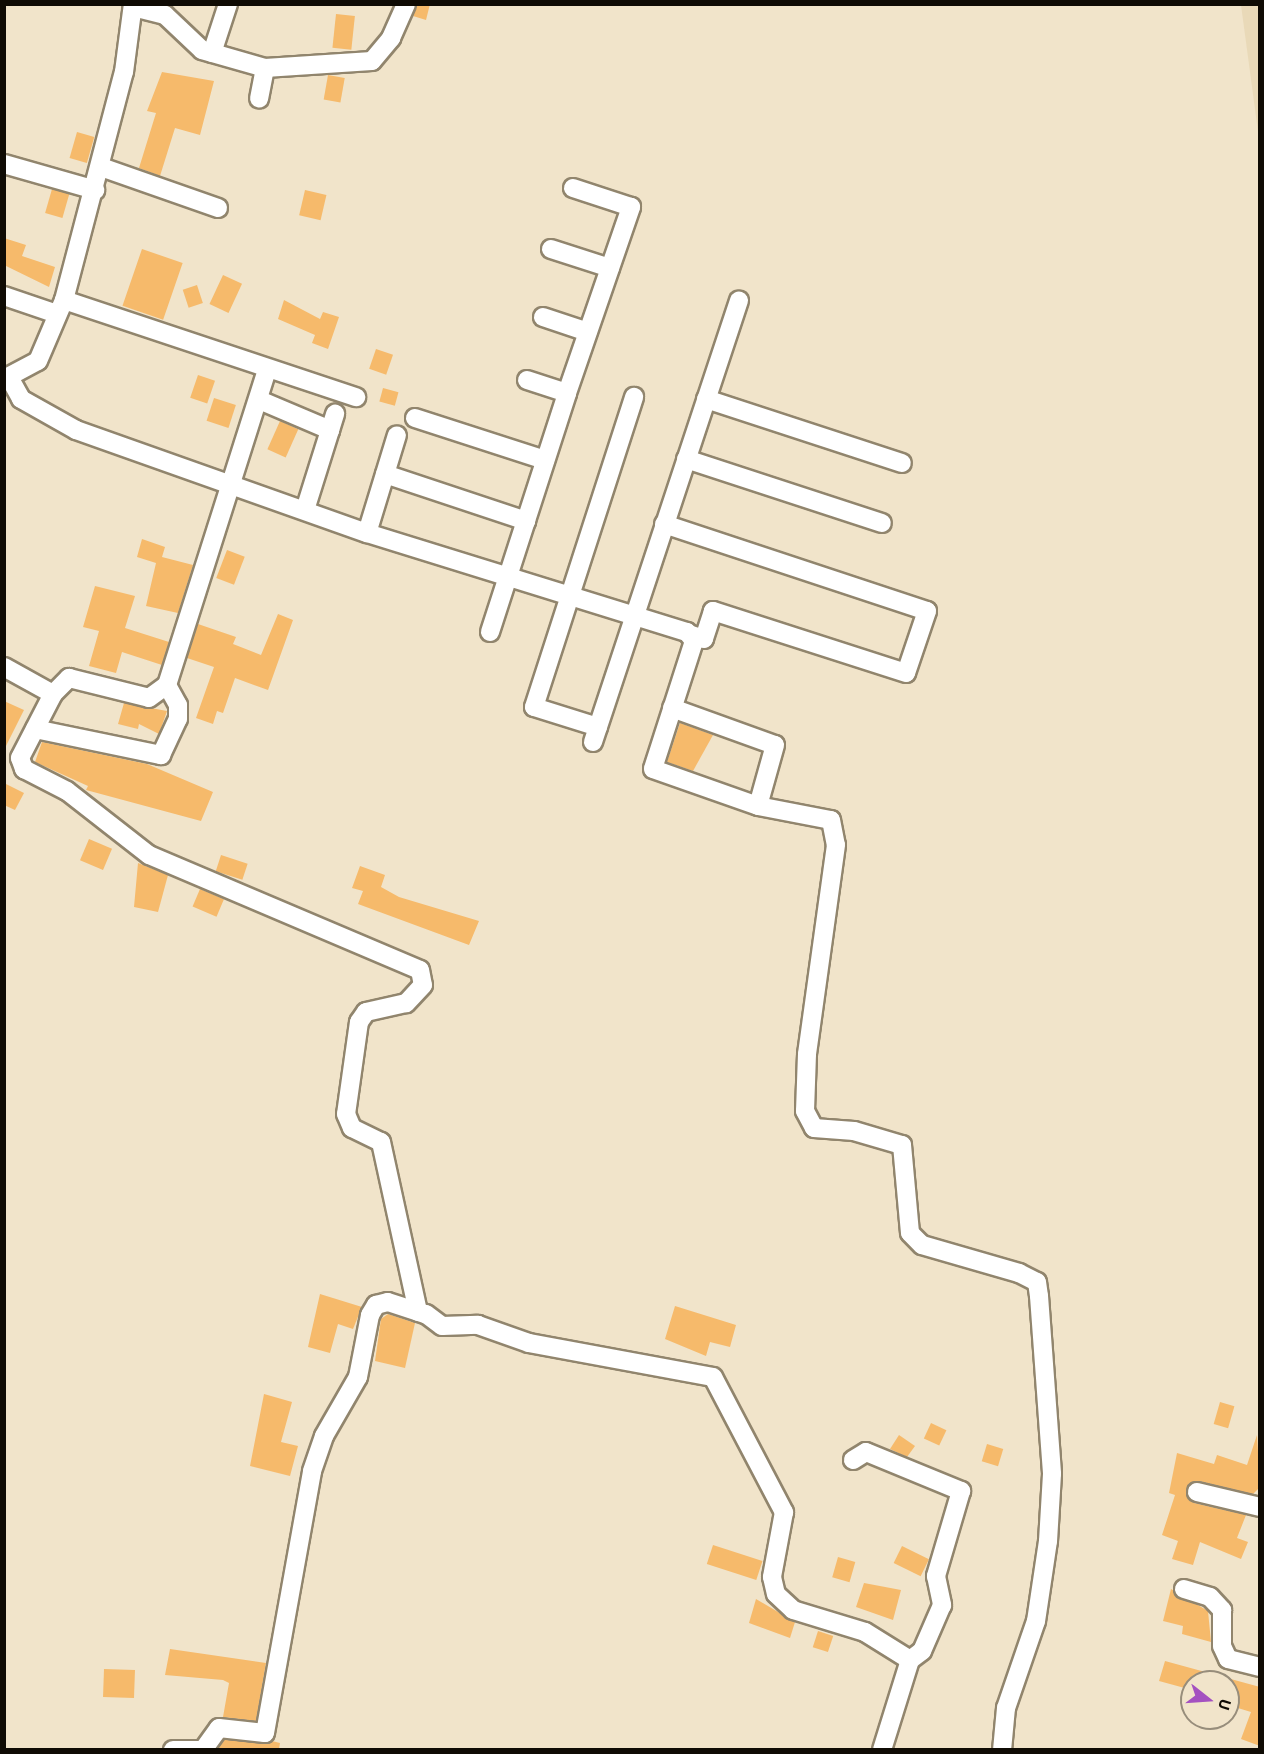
<!DOCTYPE html>
<html>
<head>
<meta charset="utf-8">
<style>
  body { margin:0 }
  #map { position:relative; width:1264px; height:1754px; overflow:hidden; background:#f1e4ca; font-family:"Titillium Web",sans-serif }
  div>[style] { position:absolute }
  [style*='--x'] { left:calc(var(--x)*1px); top:calc(var(--y)*1px); width:calc(var(--w)*1px); rotate:calc(var(--a)*1deg) }
  .built>* { inset:0; background:#e9d9b8 }
  .building>* { inset:0; background:#f6ba6b; transform-origin:0 0 }
  .roads { filter:drop-shadow(2px 0 #91856d) drop-shadow(-2px 0 #91856d) drop-shadow(0 2px #91856d) drop-shadow(0 -2px #91856d) }
  .street>* { height:18px; margin:-9px; padding:0 9px; transform-origin:9px; border-radius:9px; background:#fff }
  span { translate:-50% -50%; white-space:nowrap; text-align:center; line-height:1.15; -webkit-text-stroke:4.5px #f1e4ca; paint-order:stroke }
  .frame { position:absolute; inset:0; border:6px solid #0f0b04; pointer-events:none }
  .north { position:absolute; left:1180px; top:1670px; width:60px; height:60px; box-sizing:border-box; background:#f1e4ca; border:2px solid #978d7b; border-radius:50%; rotate:107deg; font-size:16px; font-weight:700; line-height:24px; text-align:center; color:#0f0b04 }
  .north::after { content:''; display:block; margin:auto; width:21px; height:27px; background:#a451c0; clip-path:polygon(50% 0,100% 100%,50% 72%,0 100%) }
</style>
</head>
<body>
<div id="map">
  <div class="built">
    <i style="clip-path:polygon(1241px 5px,1259px 5px,1259px 139px)"></i>
  </div>
  <div class="building">
    <i style="clip-path:polygon(417px 4px,430px 4px,426px 20px,413px 16px)"></i>
    <i style="left:336px;top:14px;width:19px;height:34px;rotate:6deg"></i>
    <i style="clip-path:polygon(162px 72px,214px 81px,200px 135px,175px 128px,160px 176px,139px 168px,156px 113px,147px 111px)"></i>
    <i style="left:328px;top:75px;width:17px;height:25px;rotate:10deg"></i>
    <i style="left:77px;top:132px;width:18px;height:27px;rotate:16deg"></i>
    <i style="left:52px;top:189px;width:18px;height:25px;rotate:16deg"></i>
    <i style="left:305px;top:190px;width:22px;height:26px;rotate:13deg"></i>
    <i style="clip-path:polygon(4px 238px,26px 245px,22px 256px,55px 267px,49px 287px,4px 265px)"></i>
    <i style="left:142px;top:249px;width:43px;height:60px;rotate:19deg"></i>
    <i style="left:223px;top:275px;width:21px;height:32px;rotate:25deg"></i>
    <i style="left:197px;top:285px;width:19px;height:15px;rotate:72deg"></i>
    <i style="clip-path:polygon(284px 300px,320px 319px,323px 312px,339px 317px,328px 349px,312px 343px,315px 335px,278px 319px)"></i>
    <i style="left:376px;top:349px;width:18px;height:21px;rotate:19deg"></i>
    <i style="left:198px;top:375px;width:18px;height:24px;rotate:19deg"></i>
    <i style="left:383px;top:388px;width:16px;height:14px;rotate:15deg"></i>
    <i style="left:214px;top:398px;width:23px;height:24px;rotate:18deg"></i>
    <i style="left:280px;top:421px;width:20px;height:31px;rotate:24deg"></i>
    <i style="clip-path:polygon(142px 539px,165px 547px,162px 557px,193px 565px,178px 613px,146px 606px,156px 563px,137px 557px)"></i>
    <i style="left:227px;top:550px;width:19px;height:30px;rotate:21deg"></i>
    <i style="clip-path:polygon(95px 586px,135px 596px,125px 628px,169px 642px,162px 665px,122px 652px,116px 673px,89px 666px,99px 631px,83px 627px)"></i>
    <i style="clip-path:polygon(278px 614px,293px 620px,268px 690px,235px 678px,223px 713px,217px 711px,213px 724px,196px 718px,214px 667px,187px 658px,198px 624px,236px 637px,233px 644px,261px 655px)"></i>
    <i style="clip-path:polygon(4px 701px,24px 710px,4px 750px)"></i>
    <i style="clip-path:polygon(124px 703px,167px 711px,159px 734px,139px 724px,138px 729px,118px 724px)"></i>
    <i style="clip-path:polygon(680px 723px,713px 735px,693px 771px,667px 762px)"></i>
    <i style="clip-path:polygon(42px 742px,147px 764px,213px 792px,201px 821px,86px 790px,88px 786px,35px 762px)"></i>
    <i style="clip-path:polygon(4px 783px,24px 793px,15px 810px,4px 805px)"></i>
    <i style="left:89px;top:839px;width:25px;height:23px;rotate:23deg"></i>
    <i style="left:221px;top:855px;width:28px;height:17px;rotate:18deg"></i>
    <i style="clip-path:polygon(138px 863px,168px 875px,158px 912px,134px 907px)"></i>
    <i style="clip-path:polygon(360px 866px,385px 875px,381px 887px,399px 897px,479px 921px,469px 945px,358px 904px,363px 891px,352px 888px)"></i>
    <i style="left:200px;top:889px;width:26px;height:19px;rotate:23deg"></i>
    <i style="clip-path:polygon(320px 1294px,362px 1307px,353px 1329px,338px 1324px,330px 1353px,308px 1347px)"></i>
    <i style="clip-path:polygon(675px 1306px,736px 1325px,730px 1347px,710px 1342px,706px 1356px,665px 1339px)"></i>
    <i style="clip-path:polygon(388px 1314px,415px 1323px,405px 1368px,375px 1361px,381px 1319px)"></i>
    <i style="clip-path:polygon(264px 1394px,292px 1402px,281px 1442px,298px 1446px,290px 1476px,250px 1466px)"></i>
    <i style="left:1220px;top:1402px;width:15px;height:23px;rotate:16deg"></i>
    <i style="left:931px;top:1423px;width:17px;height:17px;rotate:25deg"></i>
    <i style="clip-path:polygon(899px 1435px,915px 1446px,907px 1457px,890px 1449px)"></i>
    <i style="clip-path:polygon(1257px 1435px,1260px 1487px,1253px 1494px,1199px 1481px,1186px 1490px,1194px 1503px,1246px 1515px,1237px 1538px,1248px 1542px,1241px 1559px,1200px 1542px,1193px 1565px,1172px 1559px,1178px 1541px,1162px 1535px,1175px 1495px,1169px 1493px,1177px 1453px,1214px 1464px,1217px 1455px,1247px 1465px)"></i>
    <i style="left:987px;top:1444px;width:17px;height:18px;rotate:17deg"></i>
    <i style="left:713px;top:1545px;width:52px;height:20px;rotate:18deg"></i>
    <i style="left:902px;top:1546px;width:30px;height:19px;rotate:26deg"></i>
    <i style="left:838px;top:1557px;width:18px;height:21px;rotate:16deg"></i>
    <i style="clip-path:polygon(864px 1583px,901px 1590px,893px 1620px,856px 1607px)"></i>
    <i style="clip-path:polygon(1171px 1589px,1208px 1611px,1211px 1642px,1182px 1634px,1183px 1626px,1163px 1621px)"></i>
    <i style="clip-path:polygon(756px 1599px,795px 1622px,790px 1638px,749px 1623px)"></i>
    <i style="left:818px;top:1631px;width:16px;height:17px;rotate:18deg"></i>
    <i style="clip-path:polygon(170px 1649px,266px 1663px,256px 1721px,223px 1717px,229px 1683px,223px 1680px,165px 1675px)"></i>
    <i style="clip-path:polygon(1165px 1661px,1260px 1687px,1260px 1746px,1241px 1739px,1251px 1712px,1228px 1705px,1228px 1682px,1192px 1682px,1192px 1690px,1159px 1681px)"></i>
    <i style="left:104px;top:1669px;width:31px;height:28px;rotate:2deg"></i>
    <i style="clip-path:polygon(224px 1740px,272px 1741px,280px 1743px,279px 1749px,217px 1749px)"></i>
  </div>
  <div class="roads">
    <div class="street">
      <i style="--x:133;--y:7;--w:33;--a:14"></i>
      <i style="--x:165;--y:15;--w:51;--a:43.4"></i>
      <i style="--x:202;--y:50;--w:66;--a:15.9"></i>
      <i style="--x:265;--y:68;--w:31;--a:101"></i>
      <i style="--x:212;--y:53;--w:52;--a:-71.9"></i>
      <i style="--x:265;--y:68;--w:107;--a:-3.7"></i>
      <i style="--x:372;--y:61;--w:30;--a:-50"></i>
      <i style="--x:391;--y:38;--w:37;--a:-66"></i>
      <i style="--x:4;--y:164;--w:95;--a:15.9"></i>
      <i style="--x:101;--y:167;--w:124;--a:19.3"></i>
      <i style="--x:551;--y:249;--w:62;--a:17.9"></i>
      <i style="--x:4;--y:296;--w:56;--a:18.8"></i>
      <i style="--x:64;--y:300;--w:308;--a:18.4"></i>
      <i style="--x:543;--y:317;--w:47;--a:18.4"></i>
      <i style="--x:9;--y:377;--w:25;--a:61"></i>
      <i style="--x:21;--y:399;--w:63;--a:29.4"></i>
      <i style="--x:76;--y:430;--w:309;--a:19.5"></i>
      <i style="--x:367;--y:533;--w:335;--a:17.2"></i>
      <i style="--x:687;--y:632;--w:11;--a:52"></i>
      <i style="--x:694;--y:641;--w:134;--a:107.8"></i>
      <i style="--x:653;--y:769;--w:111;--a:19.4"></i>
      <i style="--x:758;--y:806;--w:74;--a:10.9"></i>
      <i style="--x:831;--y:820;--w:25;--a:79"></i>
      <i style="--x:836;--y:845;--w:211;--a:97.9"></i>
      <i style="--x:807;--y:1054;--w:57;--a:92"></i>
      <i style="--x:805;--y:1111;--w:19;--a:62"></i>
      <i style="--x:814;--y:1128;--w:40;--a:4.3"></i>
      <i style="--x:854;--y:1131;--w:50;--a:16.3"></i>
      <i style="--x:902;--y:1145;--w:88;--a:84.8"></i>
      <i style="--x:910;--y:1233;--w:17;--a:45"></i>
      <i style="--x:922;--y:1245;--w:101;--a:16.1"></i>
      <i style="--x:1019;--y:1273;--w:20;--a:27"></i>
      <i style="--x:1037;--y:1282;--w:14;--a:82"></i>
      <i style="--x:1039;--y:1296;--w:178;--a:85.8"></i>
      <i style="--x:1052;--y:1474;--w:67;--a:93.4"></i>
      <i style="--x:1048;--y:1541;--w:81;--a:98.5"></i>
      <i style="--x:1036;--y:1621;--w:92;--a:109"></i>
      <i style="--x:1006;--y:1708;--w:42;--a:95.4"></i>
      <i style="--x:4;--y:379;--w:38;--a:-28"></i>
      <i style="--x:38;--y:361;--w:66;--a:-66.9"></i>
      <i style="--x:64;--y:300;--w:236;--a:-75.3"></i>
      <i style="--x:124;--y:72;--w:69;--a:-82.5"></i>
      <i style="--x:567;--y:393;--w:197;--a:-71"></i>
      <i style="--x:631;--y:207;--w:61;--a:-161.9"></i>
      <i style="--x:706;--y:399;--w:206;--a:18.1"></i>
      <i style="--x:264;--y:402;--w:72;--a:23"></i>
      <i style="--x:415;--y:418;--w:137;--a:17.9"></i>
      <i style="--x:686;--y:459;--w:206;--a:18.1"></i>
      <i style="--x:385;--y:474;--w:149;--a:18.4"></i>
      <i style="--x:305;--y:510;--w:101;--a:-72.6"></i>
      <i style="--x:664;--y:524;--w:277;--a:18.3"></i>
      <i style="--x:927;--y:611;--w:65;--a:108.7"></i>
      <i style="--x:906;--y:673;--w:203;--a:-162.2"></i>
      <i style="--x:713;--y:611;--w:29;--a:108"></i>
      <i style="--x:704;--y:639;--w:13;--a:-162"></i>
      <i style="--x:367;--y:533;--w:102;--a:-73"></i>
      <i style="--x:490;--y:632;--w:251;--a:-72.1"></i>
      <i style="--x:567;--y:393;--w:42;--a:-162"></i>
      <i style="--x:4;--y:667;--w:56;--a:28.9"></i>
      <i style="--x:53;--y:694;--w:72;--a:117.3"></i>
      <i style="--x:20;--y:758;--w:12;--a:70"></i>
      <i style="--x:24;--y:769;--w:48;--a:27.1"></i>
      <i style="--x:67;--y:791;--w:104;--a:38"></i>
      <i style="--x:149;--y:855;--w:294;--a:23"></i>
      <i style="--x:420;--y:970;--w:15;--a:79"></i>
      <i style="--x:423;--y:985;--w:25;--a:133"></i>
      <i style="--x:406;--y:1003;--w:41;--a:167.3"></i>
      <i style="--x:366;--y:1012;--w:12;--a:125"></i>
      <i style="--x:359;--y:1022;--w:93;--a:98"></i>
      <i style="--x:346;--y:1114;--w:15;--a:67"></i>
      <i style="--x:352;--y:1128;--w:32;--a:26"></i>
      <i style="--x:381;--y:1142;--w:174;--a:77.7"></i>
      <i style="--x:53;--y:694;--w:23;--a:-45"></i>
      <i style="--x:69;--y:678;--w:82;--a:14"></i>
      <i style="--x:149;--y:698;--w:22;--a:-36"></i>
      <i style="--x:167;--y:685;--w:330;--a:-72.4"></i>
      <i style="--x:672;--y:708;--w:109;--a:19.8"></i>
      <i style="--x:775;--y:745;--w:63;--a:105.6"></i>
      <i style="--x:598;--y:727;--w:67;--a:-162.6"></i>
      <i style="--x:534;--y:707;--w:326;--a:-72.1"></i>
      <i style="--x:35;--y:729;--w:129;--a:11.7"></i>
      <i style="--x:161;--y:755;--w:40;--a:-65"></i>
      <i style="--x:178;--y:719;--w:14;--a:-90"></i>
      <i style="--x:178;--y:705;--w:23;--a:-119"></i>
      <i style="--x:593;--y:742;--w:465;--a:-71.7"></i>
      <i style="--x:853;--y:1460;--w:15;--a:-32"></i>
      <i style="--x:866;--y:1452;--w:103;--a:22.3"></i>
      <i style="--x:961;--y:1491;--w:89;--a:106.4"></i>
      <i style="--x:936;--y:1576;--w:30;--a:78"></i>
      <i style="--x:942;--y:1605;--w:50;--a:113.5"></i>
      <i style="--x:922;--y:1651;--w:15;--a:143"></i>
      <i style="--x:910;--y:1660;--w:94;--a:107.3"></i>
      <i style="--x:1197;--y:1492;--w:65;--a:13.4"></i>
      <i style="--x:1184;--y:1589;--w:27;--a:17"></i>
      <i style="--x:1210;--y:1597;--w:18;--a:47"></i>
      <i style="--x:1222;--y:1610;--w:36;--a:90"></i>
      <i style="--x:1222;--y:1646;--w:14;--a:65"></i>
      <i style="--x:1228;--y:1659;--w:33;--a:14"></i>
      <i style="--x:173;--y:1750;--w:28;--a:0"></i>
      <i style="--x:203;--y:1750;--w:27;--a:-54"></i>
      <i style="--x:219;--y:1728;--w:46;--a:6.2"></i>
      <i style="--x:265;--y:1733;--w:266;--a:-79.8"></i>
      <i style="--x:312;--y:1471;--w:37;--a:-71"></i>
      <i style="--x:324;--y:1436;--w:68;--a:-60"></i>
      <i style="--x:358;--y:1377;--w:63;--a:-79"></i>
      <i style="--x:370;--y:1315;--w:12;--a:-59"></i>
      <i style="--x:376;--y:1305;--w:12;--a:-14"></i>
      <i style="--x:388;--y:1302;--w:40;--a:18"></i>
      <i style="--x:426;--y:1314;--w:20;--a:37"></i>
      <i style="--x:442;--y:1326;--w:36;--a:-2"></i>
      <i style="--x:478;--y:1325;--w:54;--a:19.4"></i>
      <i style="--x:529;--y:1343;--w:187;--a:10.5"></i>
      <i style="--x:713;--y:1377;--w:153;--a:62.3"></i>
      <i style="--x:784;--y:1512;--w:66;--a:100.5"></i>
      <i style="--x:772;--y:1577;--w:17;--a:77"></i>
      <i style="--x:776;--y:1594;--w:23;--a:43"></i>
      <i style="--x:793;--y:1610;--w:75;--a:17"></i>
      <i style="--x:865;--y:1632;--w:53;--a:31.9"></i>
    </div>
  </div>
  <div class="frame"></div>
  <div class="north">U</div>
</div>
</body>
</html>
